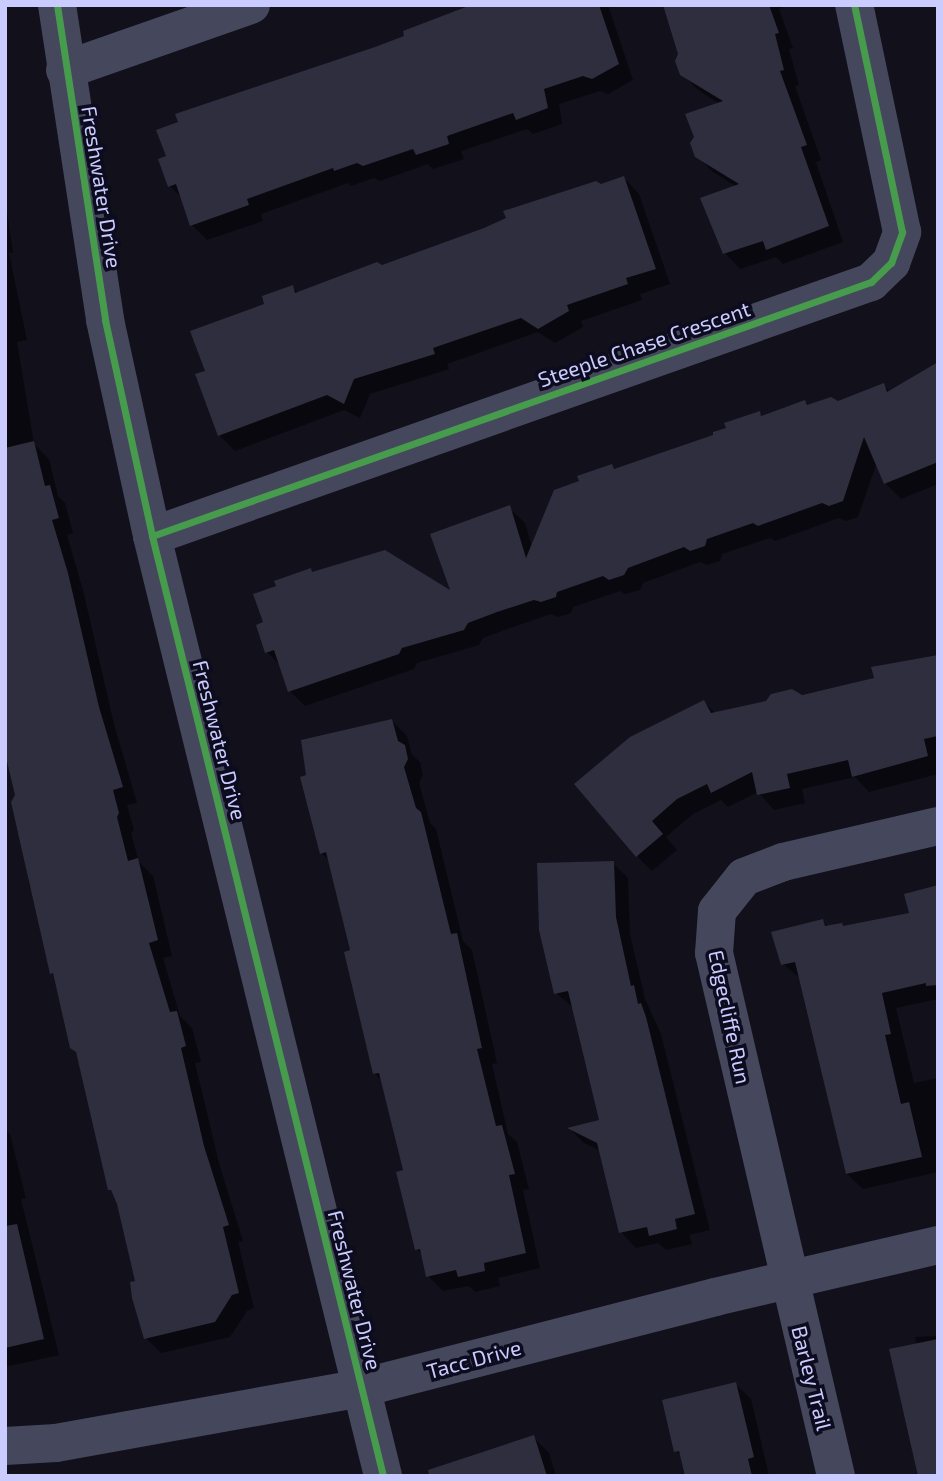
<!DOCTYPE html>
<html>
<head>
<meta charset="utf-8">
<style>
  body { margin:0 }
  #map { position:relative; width:943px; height:1481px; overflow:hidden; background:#11101b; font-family:"Exo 2",sans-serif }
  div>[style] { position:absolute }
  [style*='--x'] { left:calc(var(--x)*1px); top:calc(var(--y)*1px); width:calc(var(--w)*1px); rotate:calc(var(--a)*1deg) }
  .shadow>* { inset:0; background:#0007 }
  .building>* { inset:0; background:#2e2e3e }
  .minor>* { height:38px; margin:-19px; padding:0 19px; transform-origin:19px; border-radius:19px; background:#45475c }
  .tertiary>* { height:38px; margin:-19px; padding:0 19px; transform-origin:19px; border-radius:19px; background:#45475c }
  .cycleway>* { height:7px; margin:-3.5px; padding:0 3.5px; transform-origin:3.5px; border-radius:3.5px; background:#469c4c }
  span { translate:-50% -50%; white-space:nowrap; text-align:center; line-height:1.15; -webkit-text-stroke:7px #0d0c1f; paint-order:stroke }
  .street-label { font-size:21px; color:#cacbff }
  .frame { position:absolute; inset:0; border:7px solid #cacbff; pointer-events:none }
</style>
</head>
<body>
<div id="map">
  <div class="shadow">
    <i style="clip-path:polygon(527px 5px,608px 5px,633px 80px,608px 94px,600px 91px,559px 104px,562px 124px,533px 134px,527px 129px,461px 151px,464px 159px,433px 169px,428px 164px,380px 181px,374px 178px,351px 186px,348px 183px,261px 214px,263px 221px,207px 240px,192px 225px,183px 199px,170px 186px)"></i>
    <i style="clip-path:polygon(665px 5px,788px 5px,779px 9px,793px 48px,789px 49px,799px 85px,795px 86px,821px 160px,816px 162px,843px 242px,783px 264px,776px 257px,740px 269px,725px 253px,703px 199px,737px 187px,713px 172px,697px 156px,720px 104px,698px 90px,682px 74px,680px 54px)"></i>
    <i style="clip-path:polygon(624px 178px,639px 194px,670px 284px,640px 294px,642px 300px,581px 321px,583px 327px,555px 343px,538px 332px,447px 364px,449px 369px,370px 394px,360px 418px,344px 410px,235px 451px,220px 436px,197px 375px,207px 372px,266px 305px,292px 287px,298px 293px,381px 267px)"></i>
    <i style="clip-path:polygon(5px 198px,13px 253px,9px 253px,27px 340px,17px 342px,34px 444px,49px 459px,58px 496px,65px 503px,73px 533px,67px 535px,83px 590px,114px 724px,137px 803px,127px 805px,134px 830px,131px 833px,139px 862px,153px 876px,172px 956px,163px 958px,180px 1016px,192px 1028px,201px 1062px,195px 1063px,219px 1163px,243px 1241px,238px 1242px,254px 1308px,247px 1311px,230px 1337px,161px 1353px,146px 1338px,137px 1282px,118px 1204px,110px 1189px,79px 1054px,72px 1048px,28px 879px,31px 878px,17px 795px,5px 749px)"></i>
    <i style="clip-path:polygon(938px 364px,938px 484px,901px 499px,885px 483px,877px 462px,858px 517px,846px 521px,839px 518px,775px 541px,770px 538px,722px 554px,720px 561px,707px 565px,700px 562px,643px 583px,640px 590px,625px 594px,620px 591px,573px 607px,571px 613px,558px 617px,551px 614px,513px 627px,483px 638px,479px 645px,417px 663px,414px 669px,305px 706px,290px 691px,281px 666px,267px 652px,265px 623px,278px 588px,310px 570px,314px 573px,453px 594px,509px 508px,525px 523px,532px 547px,581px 482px,611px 466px,616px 470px,716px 436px,760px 413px,763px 417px,805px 402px,809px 406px,838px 403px,883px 385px,890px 392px)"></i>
    <i style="clip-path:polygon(938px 661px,938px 774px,869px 792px,855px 777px,802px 789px,805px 803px,774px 810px,758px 792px,728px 807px,721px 800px,693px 814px,666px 837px,677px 850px,652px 871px,637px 856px,704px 702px,715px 713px,876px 679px)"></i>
    <i style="clip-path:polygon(392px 721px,407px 736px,412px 755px,420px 762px,423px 775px,419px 783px,430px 823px,436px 829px,463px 941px,472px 950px,497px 1063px,492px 1064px,508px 1134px,517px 1142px,529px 1189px,523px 1190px,540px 1268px,498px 1278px,500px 1286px,475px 1292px,469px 1286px,443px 1291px,428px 1276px,424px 1256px,417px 1249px,405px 1172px,383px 1082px,375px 1074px,352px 951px,330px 861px,321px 853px)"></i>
    <i style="clip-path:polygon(613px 863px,628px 878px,630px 934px,645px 999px,661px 1034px,710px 1230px,689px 1235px,692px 1244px,666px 1250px,658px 1243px,636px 1248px,621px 1232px,601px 1151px,584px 1143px,570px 1129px,601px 1122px,574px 1008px,556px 993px)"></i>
    <i style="clip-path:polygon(938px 888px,938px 999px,896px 1008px,914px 1083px,938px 1078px,938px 1172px,863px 1189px,847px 1174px,801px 979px,783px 964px,822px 921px,828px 927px,844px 927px,911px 914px)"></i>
    <i style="clip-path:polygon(5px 1129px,10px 1134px,26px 1198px,21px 1199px,59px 1355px,5px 1367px)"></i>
    <i style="clip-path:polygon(938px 1336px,938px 1476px,915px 1337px)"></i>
    <i style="clip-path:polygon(735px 1384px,751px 1399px,769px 1476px,687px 1476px,683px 1458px,676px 1451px)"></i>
    <i style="clip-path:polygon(533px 1437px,549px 1453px,556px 1476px,454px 1476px)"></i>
  </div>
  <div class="building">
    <i style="clip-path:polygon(471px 5px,599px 5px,619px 64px,592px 79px,583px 76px,544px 89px,548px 108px,516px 120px,513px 113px,447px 136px,449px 144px,416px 155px,413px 149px,363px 166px,357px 163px,334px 171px,333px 168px,247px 199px,249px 205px,190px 226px,176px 184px,168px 187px,158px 159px,166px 156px,156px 130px,178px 122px,175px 114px,375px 47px,404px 36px,403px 31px)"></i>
    <i style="clip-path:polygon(663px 5px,769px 5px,779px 33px,775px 34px,784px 70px,780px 71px,807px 145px,801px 147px,829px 226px,766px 250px,763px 241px,723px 254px,700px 198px,739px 184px,695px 157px,690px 143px,694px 137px,685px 114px,723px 101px,680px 75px,675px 61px,678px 54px)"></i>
    <i style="clip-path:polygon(624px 176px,656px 269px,626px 278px,628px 284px,567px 305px,569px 311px,538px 329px,521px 318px,433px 348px,435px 354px,354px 379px,344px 404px,327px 395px,218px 436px,195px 374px,205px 371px,190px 331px,264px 304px,262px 296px,293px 285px,295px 293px,377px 262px,382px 265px,484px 228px,506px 218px,503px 211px,596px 181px,601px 184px)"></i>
    <i style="clip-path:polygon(938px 362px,938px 462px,884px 484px,864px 437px,843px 501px,829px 506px,822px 503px,758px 526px,753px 523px,707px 539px,705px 546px,690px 551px,684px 547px,628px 568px,624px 575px,609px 580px,603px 576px,557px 592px,556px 597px,541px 602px,534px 600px,497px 612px,468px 623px,464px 630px,402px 648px,399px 654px,288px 692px,274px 650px,265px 653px,256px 625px,263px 622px,253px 594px,276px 586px,274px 581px,311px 568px,312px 572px,385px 550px,450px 590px,430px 534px,510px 505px,526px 558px,554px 490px,579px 481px,577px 476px,612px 464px,614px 469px,713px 435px,713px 432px,726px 428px,724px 423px,760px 411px,761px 416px,805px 400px,807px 405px,831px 397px,838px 401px,884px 383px,887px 392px)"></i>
    <i style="clip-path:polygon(34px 441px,45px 486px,50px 485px,59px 518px,52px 520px,68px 573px,99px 707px,123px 787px,113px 790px,119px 813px,117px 817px,128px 861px,138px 858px,158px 940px,149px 943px,170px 1012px,177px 1011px,186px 1046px,181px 1048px,204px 1146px,229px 1225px,223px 1227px,239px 1293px,232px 1295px,215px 1322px,144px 1339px,132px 1298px,130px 1282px,135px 1281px,117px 1204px,111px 1190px,108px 1190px,76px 1052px,70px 1048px,53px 973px,50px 974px,11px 802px,15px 795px,5px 753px,5px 448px)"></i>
    <i style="clip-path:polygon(938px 655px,938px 736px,924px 739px,928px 756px,852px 777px,848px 760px,787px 774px,790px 788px,757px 795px,752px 772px,711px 793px,707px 784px,677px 799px,652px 821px,663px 834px,636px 857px,574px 784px,630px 737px,704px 700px,711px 713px,766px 701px,771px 694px,792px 689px,802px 695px,874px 678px,871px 667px)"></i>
    <i style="clip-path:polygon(392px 719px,398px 741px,405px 745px,408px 759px,404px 767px,416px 808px,421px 812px,451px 934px,457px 933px,482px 1048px,477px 1049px,496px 1126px,502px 1125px,515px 1174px,509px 1175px,526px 1253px,484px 1263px,485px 1271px,458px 1277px,456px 1270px,426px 1277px,420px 1249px,415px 1250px,396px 1172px,403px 1170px,379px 1073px,373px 1074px,344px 952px,350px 950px,326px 852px,320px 854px,300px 777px,306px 775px,301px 740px)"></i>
    <i style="clip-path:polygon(614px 861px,616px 917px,631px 986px,634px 985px,638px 1004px,641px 1003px,646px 1017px,695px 1214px,675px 1219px,677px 1229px,649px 1236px,647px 1227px,619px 1233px,597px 1143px,567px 1128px,599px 1120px,568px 991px,554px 994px,539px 930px,537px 863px)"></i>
    <i style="clip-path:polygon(938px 885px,938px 985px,926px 986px,926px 983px,882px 993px,891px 1034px,885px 1035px,901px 1104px,909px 1102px,922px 1157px,846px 1174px,795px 962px,781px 965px,771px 932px,823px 919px,825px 926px,842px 923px,843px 926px,909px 913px,904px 894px)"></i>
    <i style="clip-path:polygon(17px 1224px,44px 1339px,5px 1348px,5px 1226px)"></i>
    <i style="clip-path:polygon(938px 1339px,938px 1476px,918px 1476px,889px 1349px)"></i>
    <i style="clip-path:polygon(736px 1382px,754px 1457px,748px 1459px,752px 1476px,685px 1476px,679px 1451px,674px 1452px,662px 1400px)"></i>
    <i style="clip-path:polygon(534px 1435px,547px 1476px,429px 1476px,428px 1470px)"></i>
  </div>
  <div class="minor">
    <i style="--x:57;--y:5;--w:319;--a:81.3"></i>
    <i style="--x:105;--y:320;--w:221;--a:77.7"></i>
    <i style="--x:152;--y:536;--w:968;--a:76.19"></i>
    <i style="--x:65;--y:70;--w:197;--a:-19.3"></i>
    <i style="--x:152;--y:536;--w:763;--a:-19.46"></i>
    <i style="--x:871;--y:282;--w:28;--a:-44"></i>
    <i style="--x:891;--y:263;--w:33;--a:-70"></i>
    <i style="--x:902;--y:232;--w:232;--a:-101.9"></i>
    <i style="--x:836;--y:1476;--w:537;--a:-103.13"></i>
    <i style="--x:714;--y:953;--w:42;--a:-85.9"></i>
    <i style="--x:717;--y:911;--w:43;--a:-51.5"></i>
    <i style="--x:744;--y:877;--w:42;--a:-21"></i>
    <i style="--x:783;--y:862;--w:159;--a:-13.1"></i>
  </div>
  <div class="tertiary">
    <i style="--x:5;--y:1446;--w:51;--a:-3.4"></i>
    <i style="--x:56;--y:1443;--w:310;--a:-10.2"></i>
    <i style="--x:361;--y:1388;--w:366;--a:-14.4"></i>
    <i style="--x:715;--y:1297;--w:229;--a:-13.1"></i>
  </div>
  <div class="cycleway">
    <i style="--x:57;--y:5;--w:319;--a:81.3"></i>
    <i style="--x:105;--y:320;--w:221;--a:77.7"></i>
    <i style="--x:152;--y:536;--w:968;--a:76.19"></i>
    <i style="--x:152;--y:536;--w:763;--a:-19.46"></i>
    <i style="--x:871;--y:282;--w:28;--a:-44"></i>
    <i style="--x:891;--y:263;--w:33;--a:-70"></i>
    <i style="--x:902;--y:232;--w:232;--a:-101.9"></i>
  </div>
  <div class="street-label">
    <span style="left:102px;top:187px;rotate:81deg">Freshwater Drive</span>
    <span style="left:644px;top:344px;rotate:-19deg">Steeple Chase Crescent</span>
    <span style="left:220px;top:740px;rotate:76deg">Freshwater Drive</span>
    <span style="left:730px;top:1017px;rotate:78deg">Edgecliffe Run</span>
    <span style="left:355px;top:1290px;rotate:76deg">Freshwater Drive</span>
    <span style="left:474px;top:1359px;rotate:-15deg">Tacc Drive</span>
    <span style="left:812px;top:1378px;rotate:76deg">Barley Trail</span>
  </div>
  <div class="frame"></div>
</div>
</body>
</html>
